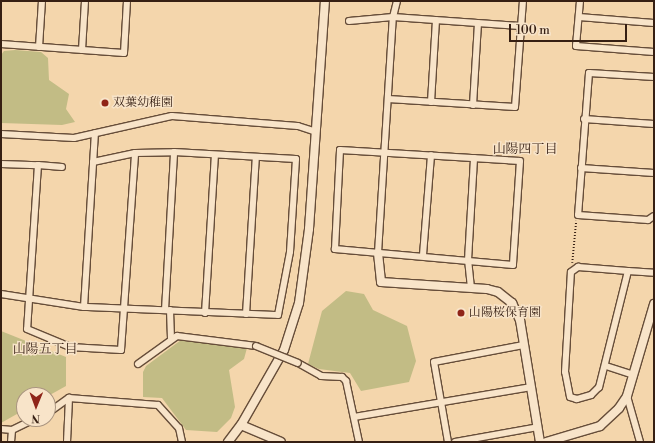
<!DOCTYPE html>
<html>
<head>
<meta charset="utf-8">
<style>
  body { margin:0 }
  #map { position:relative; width:655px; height:443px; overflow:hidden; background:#f4d6ac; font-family:"Libre Bodoni","Noto Serif JP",serif }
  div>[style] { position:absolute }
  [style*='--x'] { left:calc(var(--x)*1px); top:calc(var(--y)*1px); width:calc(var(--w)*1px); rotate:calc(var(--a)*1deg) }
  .green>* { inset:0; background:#c2bc85 }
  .path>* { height:1.5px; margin-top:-0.75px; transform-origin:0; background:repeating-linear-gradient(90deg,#361f13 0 1px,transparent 0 3px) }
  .roads { filter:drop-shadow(1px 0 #664d39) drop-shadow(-1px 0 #664d39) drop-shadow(0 1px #664d39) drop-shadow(0 -1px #664d39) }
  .minor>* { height:6px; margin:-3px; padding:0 3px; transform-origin:3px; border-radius:3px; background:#f8e4c9 }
  .tertiary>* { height:8px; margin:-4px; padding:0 4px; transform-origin:4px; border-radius:4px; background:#f8e4c9 }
  .bridges { filter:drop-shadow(1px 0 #664d39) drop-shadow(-1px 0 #664d39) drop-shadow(0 1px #664d39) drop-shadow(0 -1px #664d39) }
  .minor-bridge>* { height:6px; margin:-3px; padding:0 3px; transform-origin:3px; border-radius:3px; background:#f8e4c9 }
  .dots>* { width:11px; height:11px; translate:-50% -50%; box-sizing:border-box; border:2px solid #f8e4c9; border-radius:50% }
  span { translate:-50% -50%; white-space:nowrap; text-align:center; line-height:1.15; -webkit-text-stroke:3px #f8e4c9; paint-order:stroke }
  .poi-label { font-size:12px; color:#361f13 }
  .left { translate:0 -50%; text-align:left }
  .neighbourhood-label { font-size:13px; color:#361f13 }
  .frame { position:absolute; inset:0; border:2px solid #361f13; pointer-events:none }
  .north { position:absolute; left:16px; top:387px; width:40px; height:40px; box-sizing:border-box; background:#f8e4c9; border:1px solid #aa9580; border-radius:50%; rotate:181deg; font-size:11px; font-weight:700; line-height:16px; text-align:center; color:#361f13 }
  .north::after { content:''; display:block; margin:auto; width:14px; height:18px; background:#8f2418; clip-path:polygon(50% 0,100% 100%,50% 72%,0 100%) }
  .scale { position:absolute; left:509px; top:24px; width:118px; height:18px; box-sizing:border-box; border:2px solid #361f13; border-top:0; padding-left:5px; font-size:12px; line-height:14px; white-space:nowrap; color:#361f13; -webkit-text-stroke:3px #f8e4c9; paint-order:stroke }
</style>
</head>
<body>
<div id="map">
  <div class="green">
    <i style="clip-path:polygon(15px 50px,41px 52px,48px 58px,49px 80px,69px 94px,66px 109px,75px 122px,62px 125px,1px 123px,1px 55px,4px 51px)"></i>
    <i style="clip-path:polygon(346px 291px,364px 294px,373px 310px,407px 326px,416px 361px,409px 382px,361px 391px,350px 373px,319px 369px,308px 364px,322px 311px)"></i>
    <i style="clip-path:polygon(1px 331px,66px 357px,66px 386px,48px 396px,24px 395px,24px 410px,1px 423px)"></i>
    <i style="clip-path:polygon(181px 340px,247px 348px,244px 359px,229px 370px,235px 407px,231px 418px,217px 432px,186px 430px,162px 398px,143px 397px,143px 372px,146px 366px)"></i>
  </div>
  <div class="path">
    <i style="--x:572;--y:263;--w:42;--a:-84.6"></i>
  </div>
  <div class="roads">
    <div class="minor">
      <i style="--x:580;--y:1;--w:45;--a:95.1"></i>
      <i style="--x:576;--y:46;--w:78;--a:4.4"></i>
      <i style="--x:579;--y:17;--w:75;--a:4.6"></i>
      <i style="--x:349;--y:21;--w:44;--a:-5.2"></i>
      <i style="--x:393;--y:17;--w:127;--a:4.1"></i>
      <i style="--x:1;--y:44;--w:123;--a:4.2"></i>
      <i style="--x:124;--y:53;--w:52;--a:-86.7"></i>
      <i style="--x:39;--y:47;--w:46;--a:-86.3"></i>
      <i style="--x:82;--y:50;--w:49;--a:-86.5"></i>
      <i style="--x:654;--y:77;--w:65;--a:-176.5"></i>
      <i style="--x:589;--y:73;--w:142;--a:94.4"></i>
      <i style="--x:578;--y:215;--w:70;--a:4.1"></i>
      <i style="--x:648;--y:220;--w:7;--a:-34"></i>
      <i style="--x:388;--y:99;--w:127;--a:3.6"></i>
      <i style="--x:515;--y:107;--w:106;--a:-85.7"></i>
      <i style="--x:431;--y:102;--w:82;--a:-86.5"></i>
      <i style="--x:473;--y:105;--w:82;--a:-86.5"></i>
      <i style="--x:584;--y:119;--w:70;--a:4.1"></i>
      <i style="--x:1;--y:134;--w:73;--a:3.1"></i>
      <i style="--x:74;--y:138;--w:100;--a:-12.7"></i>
      <i style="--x:172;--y:116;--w:126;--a:4.5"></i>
      <i style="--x:298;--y:126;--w:19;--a:18"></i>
      <i style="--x:340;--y:150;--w:180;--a:3.5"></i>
      <i style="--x:520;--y:161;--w:104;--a:93.9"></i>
      <i style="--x:513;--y:265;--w:179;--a:-174.9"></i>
      <i style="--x:335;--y:249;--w:99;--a:-87.1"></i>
      <i style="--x:93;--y:162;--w:43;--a:-12.1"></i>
      <i style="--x:135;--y:153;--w:39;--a:-1"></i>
      <i style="--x:174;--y:152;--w:122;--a:3.3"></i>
      <i style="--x:296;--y:159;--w:93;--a:93.7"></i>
      <i style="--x:290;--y:252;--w:64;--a:100.8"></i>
      <i style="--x:278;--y:315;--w:194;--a:-177.6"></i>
      <i style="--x:84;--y:307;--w:174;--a:-86.4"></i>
      <i style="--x:1;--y:164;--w:37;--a:2"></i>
      <i style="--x:38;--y:165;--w:164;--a:93.8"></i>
      <i style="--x:27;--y:329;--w:47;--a:22.7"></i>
      <i style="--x:70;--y:347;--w:51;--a:3.4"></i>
      <i style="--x:121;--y:350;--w:197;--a:-85.9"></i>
      <i style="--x:38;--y:165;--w:24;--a:5"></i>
      <i style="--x:581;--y:168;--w:73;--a:3.9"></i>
      <i style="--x:378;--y:253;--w:236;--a:-86.4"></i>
      <i style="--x:393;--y:17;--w:16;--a:-76"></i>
      <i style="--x:423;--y:255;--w:100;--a:-85.4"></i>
      <i style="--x:578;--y:267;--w:50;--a:4.6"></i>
      <i style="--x:628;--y:271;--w:120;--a:104"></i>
      <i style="--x:599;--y:387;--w:11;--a:135"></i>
      <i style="--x:591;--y:395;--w:15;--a:164"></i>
      <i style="--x:577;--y:399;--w:7;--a:-164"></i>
      <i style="--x:570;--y:397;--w:25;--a:-101"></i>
      <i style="--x:565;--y:372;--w:100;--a:-86.6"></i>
      <i style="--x:571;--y:272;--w:9;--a:-36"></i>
      <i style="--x:628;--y:271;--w:26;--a:4"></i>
      <i style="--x:471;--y:288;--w:28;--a:-96"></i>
      <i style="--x:468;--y:260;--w:102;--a:-86.6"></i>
      <i style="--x:1;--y:294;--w:84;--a:8.9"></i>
      <i style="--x:165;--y:310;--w:158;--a:-86.7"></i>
      <i style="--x:170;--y:310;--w:28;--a:88"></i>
      <i style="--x:205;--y:313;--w:158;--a:-86.4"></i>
      <i style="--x:246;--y:314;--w:157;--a:-86.4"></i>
      <i style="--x:298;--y:363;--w:26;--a:29"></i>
      <i style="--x:321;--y:376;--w:21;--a:3"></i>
      <i style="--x:342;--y:377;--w:6;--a:45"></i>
      <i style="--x:346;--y:381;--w:62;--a:78"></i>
      <i style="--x:138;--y:364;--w:48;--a:-35.7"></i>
      <i style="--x:177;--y:336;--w:80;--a:7.2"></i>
      <i style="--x:606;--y:366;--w:28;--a:18"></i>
      <i style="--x:627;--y:396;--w:48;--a:74.2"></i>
      <i style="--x:48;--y:413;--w:26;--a:-36"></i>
      <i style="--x:69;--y:398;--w:89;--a:4.5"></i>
      <i style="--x:158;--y:405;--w:31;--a:48"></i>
      <i style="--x:179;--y:428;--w:14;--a:78"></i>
      <i style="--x:354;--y:417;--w:180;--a:-9.6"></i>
      <i style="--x:1;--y:429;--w:11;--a:5"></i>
      <i style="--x:12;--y:430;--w:25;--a:-26"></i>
      <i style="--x:11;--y:442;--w:12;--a:-85"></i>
      <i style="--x:67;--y:442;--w:44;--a:-87.4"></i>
      <i style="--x:448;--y:442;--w:81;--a:-99.9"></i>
      <i style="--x:434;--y:362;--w:91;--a:-10.8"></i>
      <i style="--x:455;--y:442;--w:84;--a:-10.2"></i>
    </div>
    <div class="tertiary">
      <i style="--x:378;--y:253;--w:29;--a:84"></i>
      <i style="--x:381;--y:282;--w:106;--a:3.8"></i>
      <i style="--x:487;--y:289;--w:11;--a:15"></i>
      <i style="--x:498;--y:292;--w:18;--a:38"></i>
      <i style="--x:512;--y:303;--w:19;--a:65"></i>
      <i style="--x:520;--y:320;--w:124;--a:80.7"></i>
      <i style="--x:241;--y:425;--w:43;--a:23"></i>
      <i style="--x:228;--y:442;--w:21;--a:-53"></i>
      <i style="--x:241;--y:425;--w:86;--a:-60.2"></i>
      <i style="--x:284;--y:350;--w:49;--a:-72.3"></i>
      <i style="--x:299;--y:303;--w:75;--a:-82.3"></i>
      <i style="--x:309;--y:229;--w:229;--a:-86"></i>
      <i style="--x:546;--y:442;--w:56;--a:-16.5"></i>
      <i style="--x:600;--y:426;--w:26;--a:-43"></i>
      <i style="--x:619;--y:408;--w:14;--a:-56"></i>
      <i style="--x:627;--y:396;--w:96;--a:-73.6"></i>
    </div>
  </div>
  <div class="bridges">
    <div class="minor-bridge">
      <i style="--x:256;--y:346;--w:45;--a:22"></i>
    </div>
  </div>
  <div class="dots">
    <i style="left:105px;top:103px;background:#8f2418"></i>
    <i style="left:461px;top:313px;background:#8f2418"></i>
  </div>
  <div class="poi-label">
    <span class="left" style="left:113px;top:103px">双葉幼稚園</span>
    <span class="left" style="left:469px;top:313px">山陽桜保育園</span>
  </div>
  <div class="neighbourhood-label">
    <span style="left:525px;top:149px">山陽四丁目</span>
    <span style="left:45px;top:349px">山陽五丁目</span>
  </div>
  <div class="frame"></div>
  <div class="north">N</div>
  <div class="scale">100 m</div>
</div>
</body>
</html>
